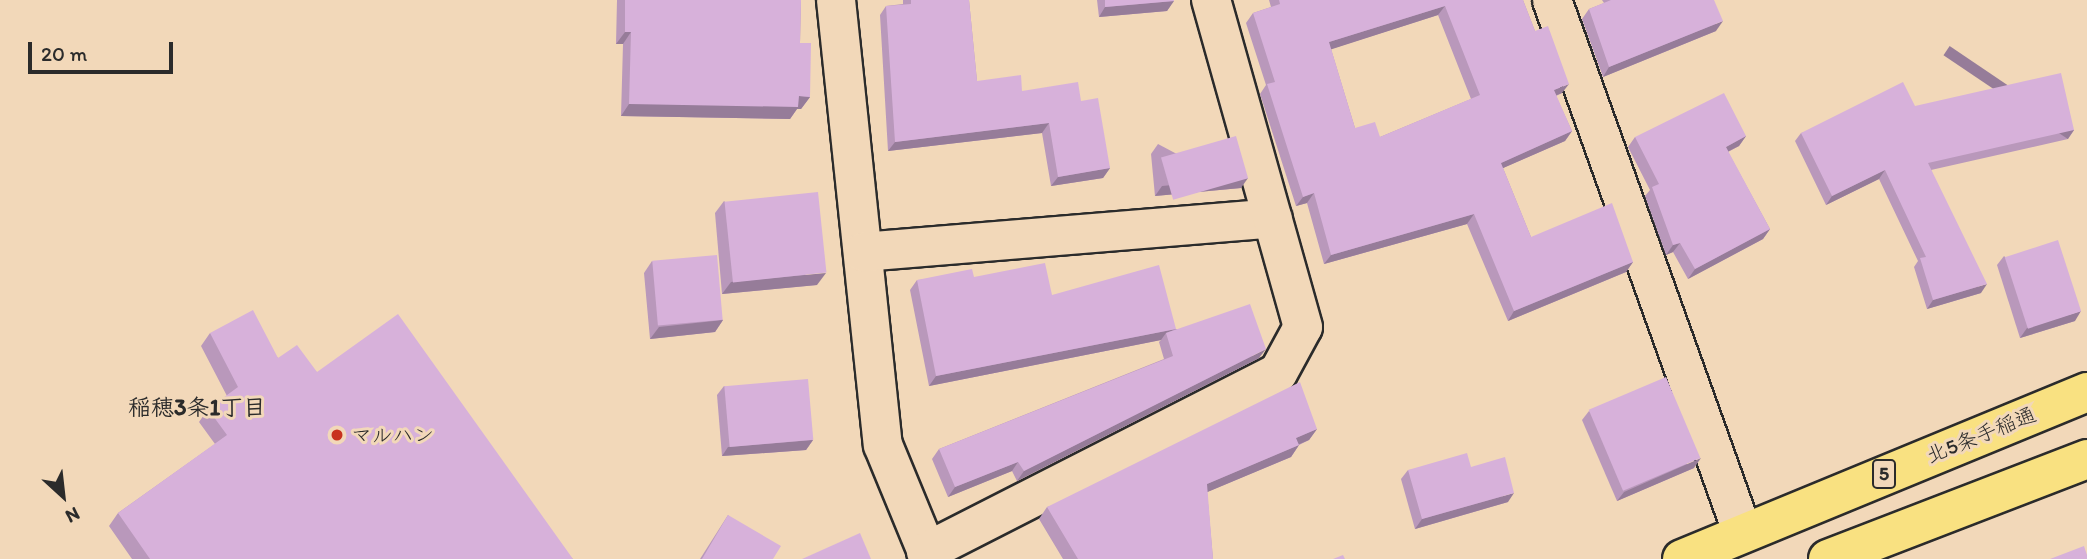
<!DOCTYPE html>
<html>
<head>
<meta charset="utf-8">
<style>
  body { margin:0 }
  #map { position:relative; width:2087px; height:559px; overflow:hidden; background:#f2d8b9; font-family:Itim,"Klee One",sans-serif }
  div>[style] { position:absolute }
  [style*='--x'] { left:calc(var(--x)*1px); top:calc(var(--y)*1px); width:calc(var(--w)*1px); rotate:calc(var(--a)*1deg) }
  .roads { filter:drop-shadow(2px 0 #2b2b2b) drop-shadow(-2px 0 #2b2b2b) drop-shadow(0 2px #2b2b2b) drop-shadow(0 -2px #2b2b2b) }
  .street>* { height:38px; margin:-19px; padding:0 19px; transform-origin:19px; border-radius:19px; background:#f2d8b9 }
  .highway>* { height:38px; margin:-19px; padding:0 19px; transform-origin:19px; border-radius:19px; background:#f9e181 }
  .wall>* { inset:0; background:#b998bb }
  .shaded-wall>* { inset:0; background:#967c99; transform-origin:0 0 }
  .building>* { inset:0; background:#d7b1da; transform-origin:0 0 }
  .dots>* { width:19px; height:19px; translate:-50% -50%; box-sizing:border-box; border:4px solid #f2d8b9; border-radius:50% }
  span { translate:-50% -50%; white-space:nowrap; text-align:center; line-height:1.15; -webkit-text-stroke:6px #f2d8b9; paint-order:stroke }
  .shield-label span { padding:2px 5px; background:#f2d8b9; border:2px solid; border-radius:5px; -webkit-text-stroke-width:0 }
  .shield-label { font-size:19px; color:#2b2b2b; font-weight:700 }
  .poi-label { font-size:21px; color:#2b2b2b }
  .left { translate:0 -50%; text-align:left }
  .street-label { font-size:21px; color:#2b2b2b }
  .neighbourhood-label { font-size:23px; color:#2b2b2b; font-weight:700 }
  .north { position:absolute; left:28px; top:461px; width:70px; height:70px; -webkit-text-stroke:5px #f2d8b9; paint-order:stroke; rotate:153deg; font-size:19px; font-weight:700; line-height:28px; text-align:center; color:#2b2b2b }
  .north::after { content:''; display:block; margin:auto; width:24px; height:32px; background:#2b2b2b; clip-path:polygon(50% 0,100% 100%,50% 72%,0 100%) }
  .scale { position:absolute; left:28px; top:42px; width:145px; height:32px; box-sizing:border-box; border:4px solid #2b2b2b; border-top:0; padding-left:9px; font-size:21px; line-height:24px; white-space:nowrap; color:#2b2b2b; -webkit-text-stroke:5px #f2d8b9; paint-order:stroke }
</style>
</head>
<body>
<div id="map">
  <div class="roads">
    <div class="street">
      <i style="--x:836;--y:0;--w:447;--a:84"></i>
      <i style="--x:883;--y:445;--w:123;--a:67.6"></i>
      <i style="--x:1552;--y:0;--w:564;--a:70.31"></i>
      <i style="--x:863;--y:252;--w:411;--a:-4.7"></i>
      <i style="--x:926;--y:552;--w:395;--a:-27"></i>
      <i style="--x:1278;--y:373;--w:52;--a:-61.5"></i>
      <i style="--x:1303;--y:327;--w:340;--a:-105.7"></i>
    </div>
    <div class="highway">
      <i style="--x:1682;--y:559;--w:438;--a:-22.4"></i>
      <i style="--x:1828;--y:559;--w:278;--a:-21.1"></i>
    </div>
  </div>
  <div class="wall">
    <i style="clip-path:polygon(617px 0,801px 0,800px 43px,810px 97px,801px 109px,797px 109px,790px 119px,621px 116px,623px 44px,616px 44px)"></i>
    <i style="clip-path:polygon(903px 0,969px 0,977px 81px,1022px 91px,1081px 101px,1110px 168px,1103px 178px,1051px 186px,1042px 133px,888px 151px,880px 15px,886px 6px,903px 4px)"></i>
    <i style="clip-path:polygon(1097px 0,1174px 0,1167px 11px,1099px 17px)"></i>
    <i style="clip-path:polygon(evenodd,1269px 0,1523px 0,1535px 31px,1562px 93px,1556px 96px,1572px 131px,1565px 141px,1503px 168px,1531px 237px,1633px 262px,1626px 272px,1508px 321px,1467px 224px,1324px 264px,1307px 203px,1296px 206px,1260px 94px,1266px 85px,1246px 23px,1253px 13px,1271px 7px,1269px 0,1438px 15px,1471px 99px,1380px 137px,1355px 128px,1331px 49px,1438px 15px)"></i>
    <i style="clip-path:polygon(1602px 0,1714px 0,1716px 31px,1603px 77px,1582px 19px,1589px 9px,1604px 3px)"></i>
    <i style="clip-path:polygon(1915px 106px,2074px 130px,2068px 139px,1931px 170px,1981px 293px,1927px 309px,1914px 267px,1918px 261px,1879px 179px,1826px 205px,1795px 141px,1801px 133px)"></i>
    <i style="clip-path:polygon(1746px 136px,1739px 146px,1728px 152px,1770px 229px,1763px 239px,1688px 279px,1673px 252px,1666px 255px,1645px 196px,1650px 190px,1628px 147px,1635px 137px)"></i>
    <i style="clip-path:polygon(1158px 144px,1241px 188px,1155px 196px,1151px 154px)"></i>
    <i style="clip-path:polygon(724px 201px,817px 285px,722px 294px,715px 213px)"></i>
    <i style="clip-path:polygon(2004px 256px,2075px 321px,2020px 338px,1997px 265px)"></i>
    <i style="clip-path:polygon(652px 261px,723px 320px,715px 332px,650px 339px,644px 273px)"></i>
    <i style="clip-path:polygon(974px 277px,1052px 295px,1176px 329px,1259px 358px,1017px 481px,1012px 471px,948px 497px,932px 459px,939px 449px,1164px 359px,1159px 342px,1161px 340px,929px 386px,910px 290px,917px 280px)"></i>
    <i style="clip-path:polygon(210px 333px,317px 372px,573px 559px,132px 559px,109px 526px,118px 513px,215px 444px,199px 422px,208px 409px,227px 396px,201px 346px)"></i>
    <i style="clip-path:polygon(724px 386px,813px 440px,806px 450px,722px 456px,717px 395px)"></i>
    <i style="clip-path:polygon(1589px 411px,1694px 468px,1617px 501px,1582px 420px)"></i>
    <i style="clip-path:polygon(1317px 429px,1309px 440px,1299px 445px,1291px 457px,1207px 492px,1213px 559px,1063px 559px,1039px 519px,1047px 507px)"></i>
    <i style="clip-path:polygon(1471px 467px,1508px 502px,1415px 529px,1401px 479px,1408px 470px)"></i>
    <i style="clip-path:polygon(728px 515px,773px 559px,700px 559px)"></i>
  </div>
  <div class="shaded-wall">
    <i style="clip-path:polygon(1174px 1px,1167px 11px,1099px 17px,1105px 7px)"></i>
    <i style="clip-path:polygon(1445px 6px,1438px 15px,1323px 52px,1329px 42px)"></i>
    <i style="clip-path:polygon(1723px 21px,1716px 31px,1603px 77px,1609px 67px)"></i>
    <i style="clip-path:polygon(625px 32px,631px 32px,623px 44px,616px 44px)"></i>
    <i style="clip-path:polygon(1569px 84px,1562px 93px,1547px 99px,1554px 90px)"></i>
    <i style="clip-path:polygon(799px 96px,810px 97px,801px 109px,797px 109px,790px 119px,621px 116px,629px 104px)"></i>
    <i style="clip-path:polygon(1049px 123px,1042px 133px,888px 151px,895px 142px)"></i>
    <i style="left:2074px;top:130px;width:11px;height:150px;rotate:124deg"></i>
    <i style="clip-path:polygon(1572px 131px,1565px 141px,1494px 172px,1501px 163px)"></i>
    <i style="clip-path:polygon(1746px 136px,1739px 146px,1719px 156px,1726px 147px)"></i>
    <i style="clip-path:polygon(1110px 168px,1103px 178px,1051px 186px,1058px 177px)"></i>
    <i style="clip-path:polygon(1885px 170px,1879px 179px,1826px 205px,1832px 196px)"></i>
    <i style="clip-path:polygon(1248px 178px,1241px 188px,1155px 196px,1162px 186px)"></i>
    <i style="clip-path:polygon(1314px 193px,1307px 203px,1296px 206px,1303px 197px)"></i>
    <i style="clip-path:polygon(1474px 214px,1467px 224px,1324px 264px,1331px 255px)"></i>
    <i style="clip-path:polygon(1770px 229px,1763px 239px,1688px 279px,1695px 269px)"></i>
    <i style="clip-path:polygon(1680px 243px,1673px 252px,1666px 255px,1673px 245px)"></i>
    <i style="clip-path:polygon(1633px 262px,1626px 272px,1508px 321px,1514px 311px)"></i>
    <i style="clip-path:polygon(826px 273px,817px 285px,722px 294px,731px 282px)"></i>
    <i style="clip-path:polygon(1987px 284px,1981px 293px,1927px 309px,1933px 300px)"></i>
    <i style="clip-path:polygon(2081px 311px,2075px 321px,2020px 338px,2027px 328px)"></i>
    <i style="clip-path:polygon(723px 320px,715px 332px,650px 339px,659px 327px)"></i>
    <i style="clip-path:polygon(1176px 329px,1166px 333px,1161px 340px,929px 386px,936px 376px)"></i>
    <i style="clip-path:polygon(1266px 349px,1259px 358px,1017px 481px,1024px 471px)"></i>
    <i style="clip-path:polygon(1317px 429px,1309px 440px,1288px 449px,1296px 438px)"></i>
    <i style="clip-path:polygon(813px 440px,806px 450px,722px 456px,728px 447px)"></i>
    <i style="clip-path:polygon(1299px 445px,1291px 457px,1198px 496px,1207px 484px)"></i>
    <i style="clip-path:polygon(1701px 458px,1694px 468px,1617px 501px,1624px 492px)"></i>
    <i style="clip-path:polygon(1018px 462px,1012px 471px,948px 497px,955px 487px)"></i>
    <i style="clip-path:polygon(1514px 493px,1508px 502px,1415px 529px,1422px 519px)"></i>
  </div>
  <div class="building">
    <i style="clip-path:polygon(625px 0,801px 0,800px 43px,811px 43px,810px 97px,799px 96px,798px 107px,629px 104px,631px 32px,625px 32px)"></i>
    <i style="clip-path:polygon(911px 0,969px 0,977px 81px,1021px 75px,1022px 91px,1078px 82px,1081px 101px,1098px 98px,1110px 168px,1058px 177px,1049px 123px,895px 142px,886px 6px,911px 4px)"></i>
    <i style="clip-path:polygon(1105px 0,1174px 0,1174px 1px,1105px 7px)"></i>
    <i style="clip-path:polygon(evenodd,1279px 0,1523px 0,1535px 31px,1548px 26px,1569px 84px,1554px 90px,1572px 131px,1501px 163px,1531px 237px,1612px 203px,1633px 262px,1514px 311px,1474px 214px,1331px 255px,1314px 193px,1303px 197px,1267px 84px,1275px 82px,1253px 13px,1280px 4px,1279px 0,1445px 6px,1480px 95px,1380px 137px,1375px 122px,1355px 128px,1329px 42px,1445px 6px)"></i>
    <i style="clip-path:polygon(1611px 0,1714px 0,1723px 21px,1609px 67px,1589px 9px)"></i>
    <i style="clip-path:polygon(2061px 73px,2074px 130px,1928px 163px,1987px 284px,1933px 300px,1920px 258px,1926px 257px,1885px 170px,1832px 196px,1801px 133px,1903px 82px,1915px 106px)"></i>
    <i style="clip-path:polygon(1724px 93px,1746px 136px,1726px 147px,1770px 229px,1695px 269px,1680px 243px,1673px 245px,1652px 187px,1659px 184px,1635px 137px)"></i>
    <i style="left:1236px;top:136px;width:44px;height:78px;rotate:74deg"></i>
    <i style="left:818px;top:192px;width:81px;height:94px;rotate:84deg"></i>
    <i style="left:2058px;top:240px;width:75px;height:56px;rotate:72deg"></i>
    <i style="left:717px;top:255px;width:65px;height:65px;rotate:85deg"></i>
    <i style="clip-path:polygon(1045px 263px,1052px 295px,1159px 265px,1176px 329px,936px 376px,917px 280px,972px 269px,974px 277px)"></i>
    <i style="clip-path:polygon(1250px 304px,1266px 349px,1024px 471px,1018px 462px,955px 487px,939px 449px,1173px 356px,1166px 333px)"></i>
    <i style="clip-path:polygon(253px 310px,278px 358px,297px 345px,317px 372px,398px 314px,573px 559px,150px 559px,118px 513px,227px 435px,208px 409px,238px 387px,210px 333px)"></i>
    <i style="left:1666px;top:377px;width:88px;height:84px;rotate:67deg"></i>
    <i style="left:808px;top:379px;width:61px;height:84px;rotate:85deg"></i>
    <i style="clip-path:polygon(1300px 382px,1317px 429px,1296px 438px,1299px 445px,1207px 484px,1213px 559px,1078px 559px,1047px 507px)"></i>
    <i style="clip-path:polygon(1467px 453px,1471px 467px,1505px 457px,1514px 493px,1422px 519px,1408px 470px)"></i>
    <i style="clip-path:polygon(728px 515px,781px 546px,773px 559px,702px 559px)"></i>
    <i style="clip-path:polygon(860px 533px,871px 559px,802px 559px)"></i>
    <i style="clip-path:polygon(2084px 546px,2087px 555px,2087px 559px,2050px 559px)"></i>
    <i style="clip-path:polygon(1343px 555px,1345px 559px,1333px 559px)"></i>
  </div>
  <div class="dots">
    <i style="left:337px;top:435px;background:#c8321e"></i>
  </div>
  <div class="shield-label">
    <span style="left:1884px;top:474px">5</span>
  </div>
  <div class="poi-label">
    <span class="left" style="left:351px;top:435px">マルハン</span>
  </div>
  <div class="street-label">
    <span style="left:1981px;top:435px;rotate:-22deg">北5条手稲通</span>
  </div>
  <div class="neighbourhood-label">
    <span style="left:197px;top:407px">稲穂3条1丁目</span>
  </div>
  <div class="north">N</div>
  <div class="scale">20 m</div>
</div>
</body>
</html>
